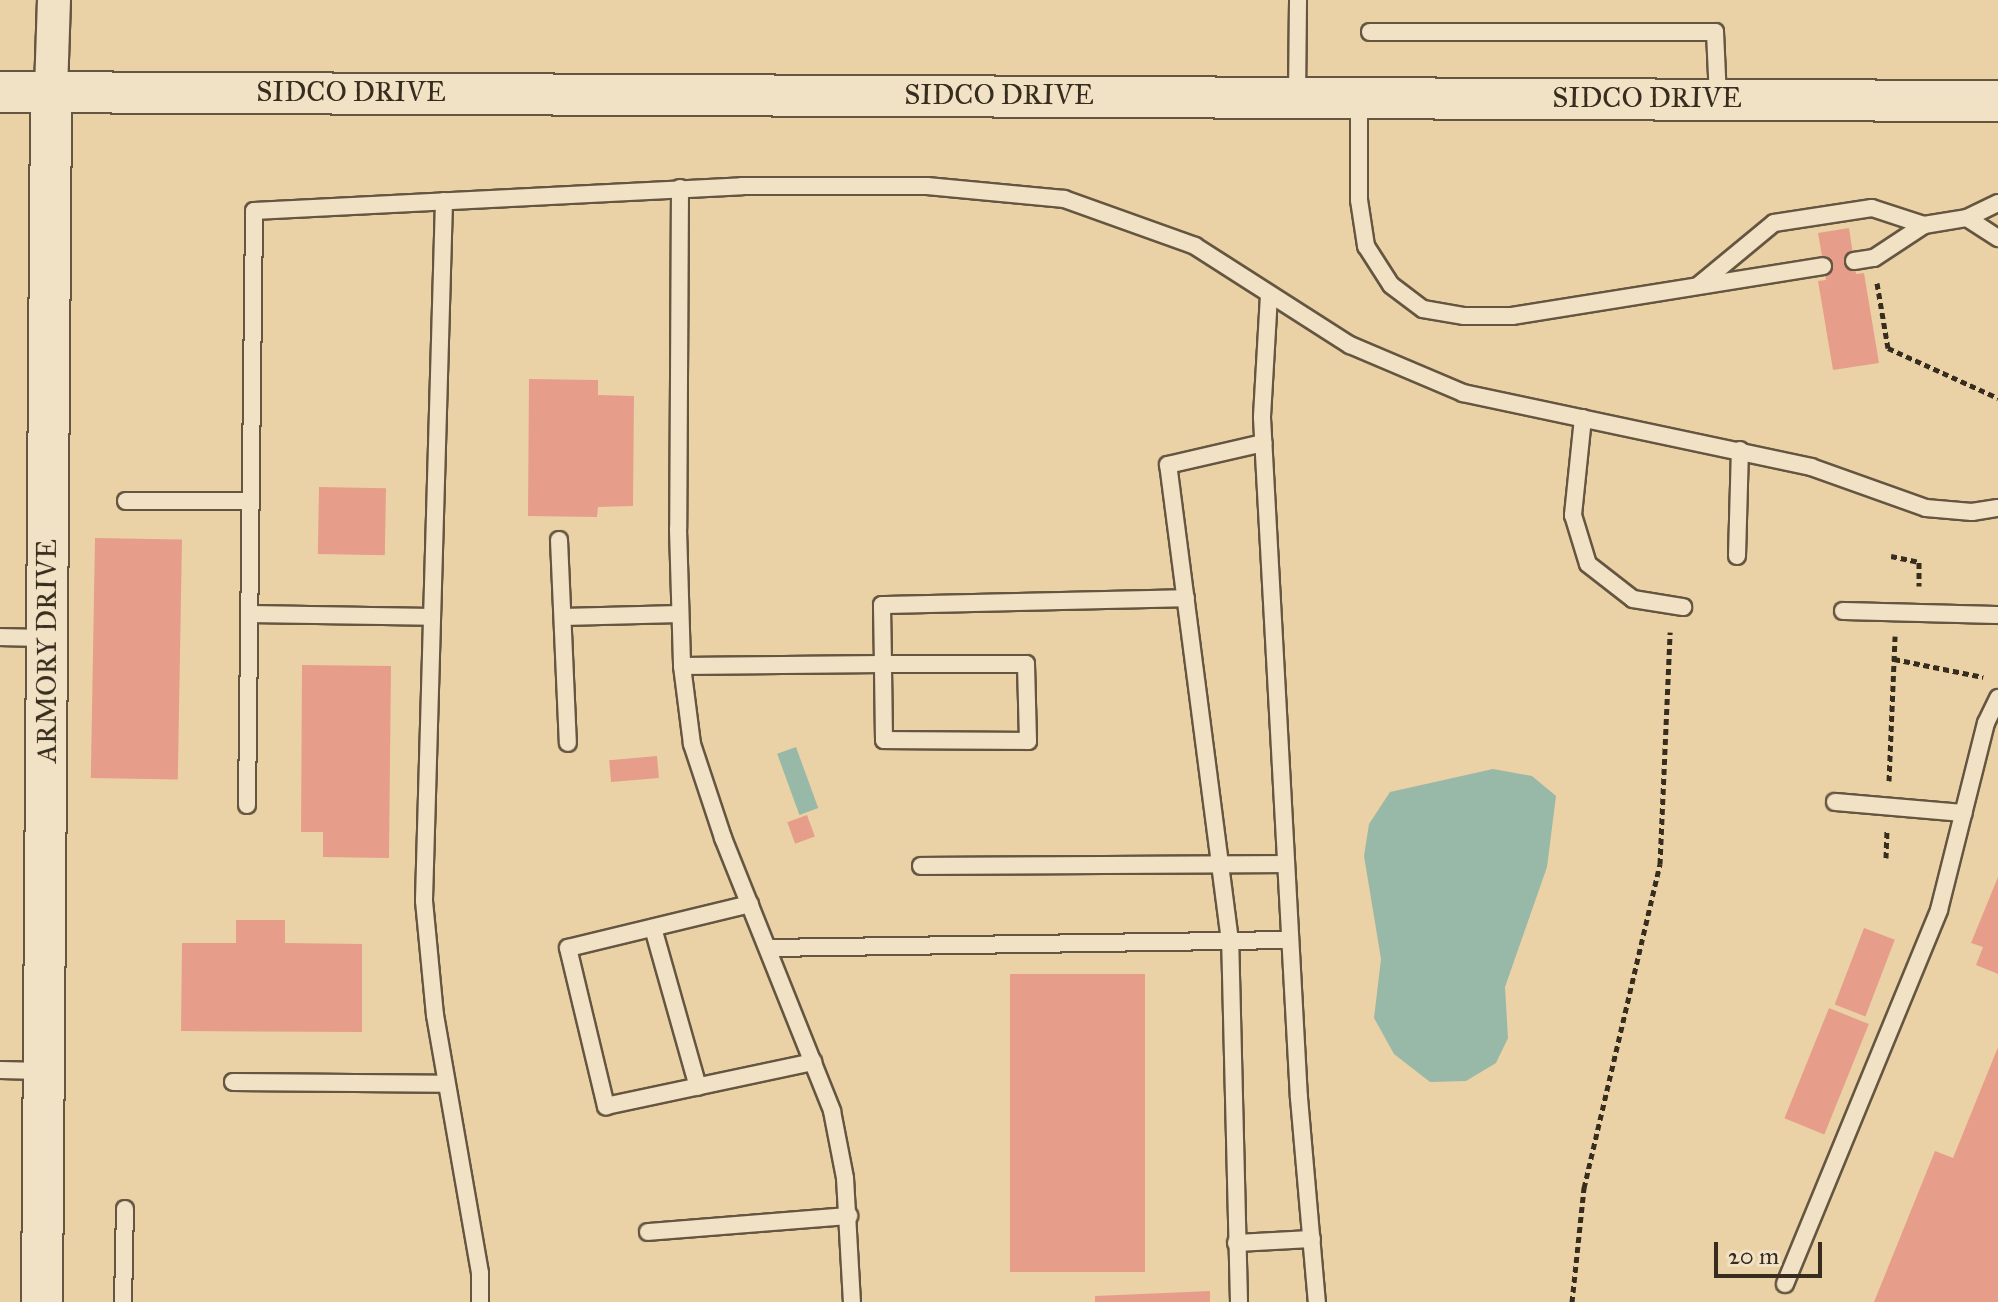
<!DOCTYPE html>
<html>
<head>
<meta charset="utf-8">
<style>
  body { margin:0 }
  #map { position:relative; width:1998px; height:1302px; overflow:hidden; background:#ebd2a6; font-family:"IM FELL Great Primer",serif }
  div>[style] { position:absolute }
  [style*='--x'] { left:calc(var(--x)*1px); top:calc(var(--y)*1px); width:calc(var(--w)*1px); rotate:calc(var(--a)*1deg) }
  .water>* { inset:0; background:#98b8a8; transform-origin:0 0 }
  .building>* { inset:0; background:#e69e8a; transform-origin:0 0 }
  .path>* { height:5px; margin-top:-2.5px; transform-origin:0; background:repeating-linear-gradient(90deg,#372d1f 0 6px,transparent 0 10px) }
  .roads { filter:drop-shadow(2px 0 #645641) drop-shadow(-2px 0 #645641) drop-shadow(0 2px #645641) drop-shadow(0 -2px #645641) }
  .service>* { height:16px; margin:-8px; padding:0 8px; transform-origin:8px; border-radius:8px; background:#f2e2c5 }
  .minor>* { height:32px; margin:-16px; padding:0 16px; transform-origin:16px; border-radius:16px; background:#f2e2c5 }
  .tertiary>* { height:40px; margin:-20px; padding:0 20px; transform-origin:20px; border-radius:20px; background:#f2e2c5 }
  span { translate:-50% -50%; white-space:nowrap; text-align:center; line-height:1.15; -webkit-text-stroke:6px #f2e2c5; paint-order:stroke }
  .street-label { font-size:28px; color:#372d1f }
  .scale { position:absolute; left:1714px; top:1242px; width:108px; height:36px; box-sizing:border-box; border:4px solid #372d1f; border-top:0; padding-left:10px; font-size:24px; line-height:28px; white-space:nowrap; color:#372d1f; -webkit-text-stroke:6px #f2e2c5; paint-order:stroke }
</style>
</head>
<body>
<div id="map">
  <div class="water">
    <i style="left:796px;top:747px;width:65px;height:20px;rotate:70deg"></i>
    <i style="clip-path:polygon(1493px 769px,1532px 776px,1556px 796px,1547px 867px,1505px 987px,1508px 1038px,1496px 1063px,1466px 1081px,1430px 1082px,1394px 1054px,1374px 1018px,1381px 959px,1364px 856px,1369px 824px,1390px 792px)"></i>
  </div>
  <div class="building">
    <i style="clip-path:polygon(1849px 228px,1856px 274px,1864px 273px,1879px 363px,1833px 370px,1818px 281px,1826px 280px,1818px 233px)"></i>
    <i style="clip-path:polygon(529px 379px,598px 380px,598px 395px,634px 396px,633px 506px,598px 507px,597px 517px,528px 516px)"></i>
    <i style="left:319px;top:487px;width:67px;height:67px;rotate:1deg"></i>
    <i style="left:95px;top:538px;width:87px;height:240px;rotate:1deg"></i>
    <i style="clip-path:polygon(302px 665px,391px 666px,389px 858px,323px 857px,323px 832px,301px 832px)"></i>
    <i style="left:657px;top:756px;width:22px;height:48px;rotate:85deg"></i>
    <i style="left:807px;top:815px;width:23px;height:21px;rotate:70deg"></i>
    <i style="clip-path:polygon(1998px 877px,1998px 974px,1976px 965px,1983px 947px,1971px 943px)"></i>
    <i style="clip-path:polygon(236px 920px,285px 920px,285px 943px,362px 944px,362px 1032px,181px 1031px,182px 943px,236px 943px)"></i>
    <i style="left:1864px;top:928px;width:33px;height:82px;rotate:21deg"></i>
    <i style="left:1010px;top:974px;width:135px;height:298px"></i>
    <i style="left:1829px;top:1008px;width:43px;height:119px;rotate:22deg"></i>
    <i style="clip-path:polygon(1998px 1047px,1998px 1302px,1874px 1302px,1935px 1151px,1953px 1158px)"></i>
    <i style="clip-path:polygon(1210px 1291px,1210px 1302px,1095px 1302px,1095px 1296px)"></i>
  </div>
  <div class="path">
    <i style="--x:1877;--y:283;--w:66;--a:80.4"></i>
    <i style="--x:1888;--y:348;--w:121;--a:24.4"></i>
    <i style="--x:1891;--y:556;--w:29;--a:12"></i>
    <i style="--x:1919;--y:562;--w:24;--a:90"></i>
    <i style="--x:1894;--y:659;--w:91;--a:11.4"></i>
    <i style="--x:1889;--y:781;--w:145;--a:-87.6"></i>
    <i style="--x:1886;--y:858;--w:27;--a:-88"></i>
    <i style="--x:1572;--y:1302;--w:115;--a:-84"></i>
    <i style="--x:1584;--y:1188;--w:333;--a:-76.8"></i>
    <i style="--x:1660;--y:864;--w:232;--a:-87.5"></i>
  </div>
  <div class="roads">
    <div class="service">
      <i style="--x:1370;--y:32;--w:345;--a:0"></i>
      <i style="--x:1715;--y:32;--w:67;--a:87.4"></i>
      <i style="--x:1297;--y:97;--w:97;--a:-89.4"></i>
      <i style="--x:1359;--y:99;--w:101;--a:90"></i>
      <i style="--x:1359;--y:200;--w:47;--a:81.3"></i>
      <i style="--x:1366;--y:246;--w:46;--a:57.3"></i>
      <i style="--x:1391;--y:285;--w:40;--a:37"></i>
      <i style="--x:1423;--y:309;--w:42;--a:9.7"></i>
      <i style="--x:1464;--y:316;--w:48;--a:0"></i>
      <i style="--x:1512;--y:316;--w:315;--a:-9.1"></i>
      <i style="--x:680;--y:188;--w:341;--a:90.3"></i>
      <i style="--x:678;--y:529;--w:137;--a:88.3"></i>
      <i style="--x:682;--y:666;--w:79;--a:82.7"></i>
      <i style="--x:692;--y:744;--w:99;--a:71.7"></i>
      <i style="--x:723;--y:838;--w:294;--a:68.2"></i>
      <i style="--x:832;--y:1111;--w:68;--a:79"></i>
      <i style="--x:845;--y:1178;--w:124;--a:86.8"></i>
      <i style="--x:444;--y:201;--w:700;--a:91.64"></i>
      <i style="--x:424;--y:901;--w:115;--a:84.5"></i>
      <i style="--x:435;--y:1015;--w:262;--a:80.1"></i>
      <i style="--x:480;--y:1273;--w:29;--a:90"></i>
      <i style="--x:1967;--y:218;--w:34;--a:-26"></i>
      <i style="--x:1854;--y:261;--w:20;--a:-9"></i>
      <i style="--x:1874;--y:258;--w:60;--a:-33.4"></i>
      <i style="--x:1924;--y:225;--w:44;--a:-9.2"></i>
      <i style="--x:1967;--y:218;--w:37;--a:33"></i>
      <i style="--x:1699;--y:285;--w:97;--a:-39.6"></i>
      <i style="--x:1774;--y:223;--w:99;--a:-8.7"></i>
      <i style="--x:1872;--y:208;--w:55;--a:18.1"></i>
      <i style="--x:1269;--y:295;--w:123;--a:93.3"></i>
      <i style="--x:1262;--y:418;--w:681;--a:86.89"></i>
      <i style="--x:1299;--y:1098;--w:205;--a:85"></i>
      <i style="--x:1583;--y:418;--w:98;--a:95.9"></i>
      <i style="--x:1573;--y:515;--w:51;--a:73"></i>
      <i style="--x:1588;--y:564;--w:57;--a:37.9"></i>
      <i style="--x:1633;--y:599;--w:51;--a:9.1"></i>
      <i style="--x:126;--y:501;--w:125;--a:0"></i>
      <i style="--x:559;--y:540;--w:203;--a:87.5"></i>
      <i style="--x:1737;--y:556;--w:106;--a:-88.4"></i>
      <i style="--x:1843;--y:611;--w:155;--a:1.5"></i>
      <i style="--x:249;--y:614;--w:183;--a:0.9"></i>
      <i style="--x:563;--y:617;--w:117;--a:-1.5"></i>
      <i style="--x:0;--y:637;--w:46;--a:1.2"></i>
      <i style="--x:682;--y:666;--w:201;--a:-0.6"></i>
      <i style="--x:883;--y:664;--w:143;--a:0"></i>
      <i style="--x:1026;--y:664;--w:77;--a:88.5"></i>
      <i style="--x:1028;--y:741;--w:144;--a:-179.6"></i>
      <i style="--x:884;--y:740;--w:76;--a:-90.8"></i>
      <i style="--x:883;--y:664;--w:59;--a:-91"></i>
      <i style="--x:882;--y:605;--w:304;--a:-1.3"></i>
      <i style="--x:1835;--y:802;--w:129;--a:4.9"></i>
      <i style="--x:247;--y:805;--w:594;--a:-89.32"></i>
      <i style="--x:254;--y:211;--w:489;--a:-2.9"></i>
      <i style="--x:742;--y:186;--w:185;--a:0"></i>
      <i style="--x:927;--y:186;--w:138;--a:5.4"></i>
      <i style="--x:1064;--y:199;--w:139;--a:19.7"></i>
      <i style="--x:1195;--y:246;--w:184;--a:32.6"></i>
      <i style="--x:1350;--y:345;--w:123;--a:23"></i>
      <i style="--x:1463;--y:393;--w:356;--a:12"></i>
      <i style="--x:1811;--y:467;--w:122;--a:19.6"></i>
      <i style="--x:1926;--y:508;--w:46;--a:5"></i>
      <i style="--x:1972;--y:512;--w:26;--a:-9"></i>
      <i style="--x:921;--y:866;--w:365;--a:-0.3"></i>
      <i style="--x:750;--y:904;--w:187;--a:166.4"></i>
      <i style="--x:568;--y:948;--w:163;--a:76.5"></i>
      <i style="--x:606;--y:1106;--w:212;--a:-12"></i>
      <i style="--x:653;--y:928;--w:165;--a:74.2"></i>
      <i style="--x:768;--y:948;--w:522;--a:-0.88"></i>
      <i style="--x:0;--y:1070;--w:42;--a:1.4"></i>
      <i style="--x:233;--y:1082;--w:213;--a:0.5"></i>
      <i style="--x:648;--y:1232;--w:202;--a:-4.6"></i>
      <i style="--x:1236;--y:1243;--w:76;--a:-3"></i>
      <i style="--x:1785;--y:1284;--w:404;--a:-67.6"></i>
      <i style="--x:1939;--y:910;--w:193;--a:-75.9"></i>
      <i style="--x:1986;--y:723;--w:28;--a:-64"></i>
      <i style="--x:123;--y:1302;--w:93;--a:-88.8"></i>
      <i style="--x:1239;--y:1302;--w:361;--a:-91.4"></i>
      <i style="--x:1230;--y:941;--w:480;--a:-97.4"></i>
      <i style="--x:1168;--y:465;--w:98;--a:-13"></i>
    </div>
    <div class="minor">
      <i style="--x:51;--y:90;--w:90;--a:-88.1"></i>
    </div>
    <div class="tertiary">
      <i style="--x:0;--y:92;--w:1998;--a:0.26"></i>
      <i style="--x:42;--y:1302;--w:1212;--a:-89.57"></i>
    </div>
  </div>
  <div class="street-label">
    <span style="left:351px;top:92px">SIDCO DRIVE</span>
    <span style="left:999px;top:95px">SIDCO DRIVE</span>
    <span style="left:1647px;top:98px">SIDCO DRIVE</span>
    <span style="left:47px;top:651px;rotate:-90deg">ARMORY DRIVE</span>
  </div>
  <div class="scale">20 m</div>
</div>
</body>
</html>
